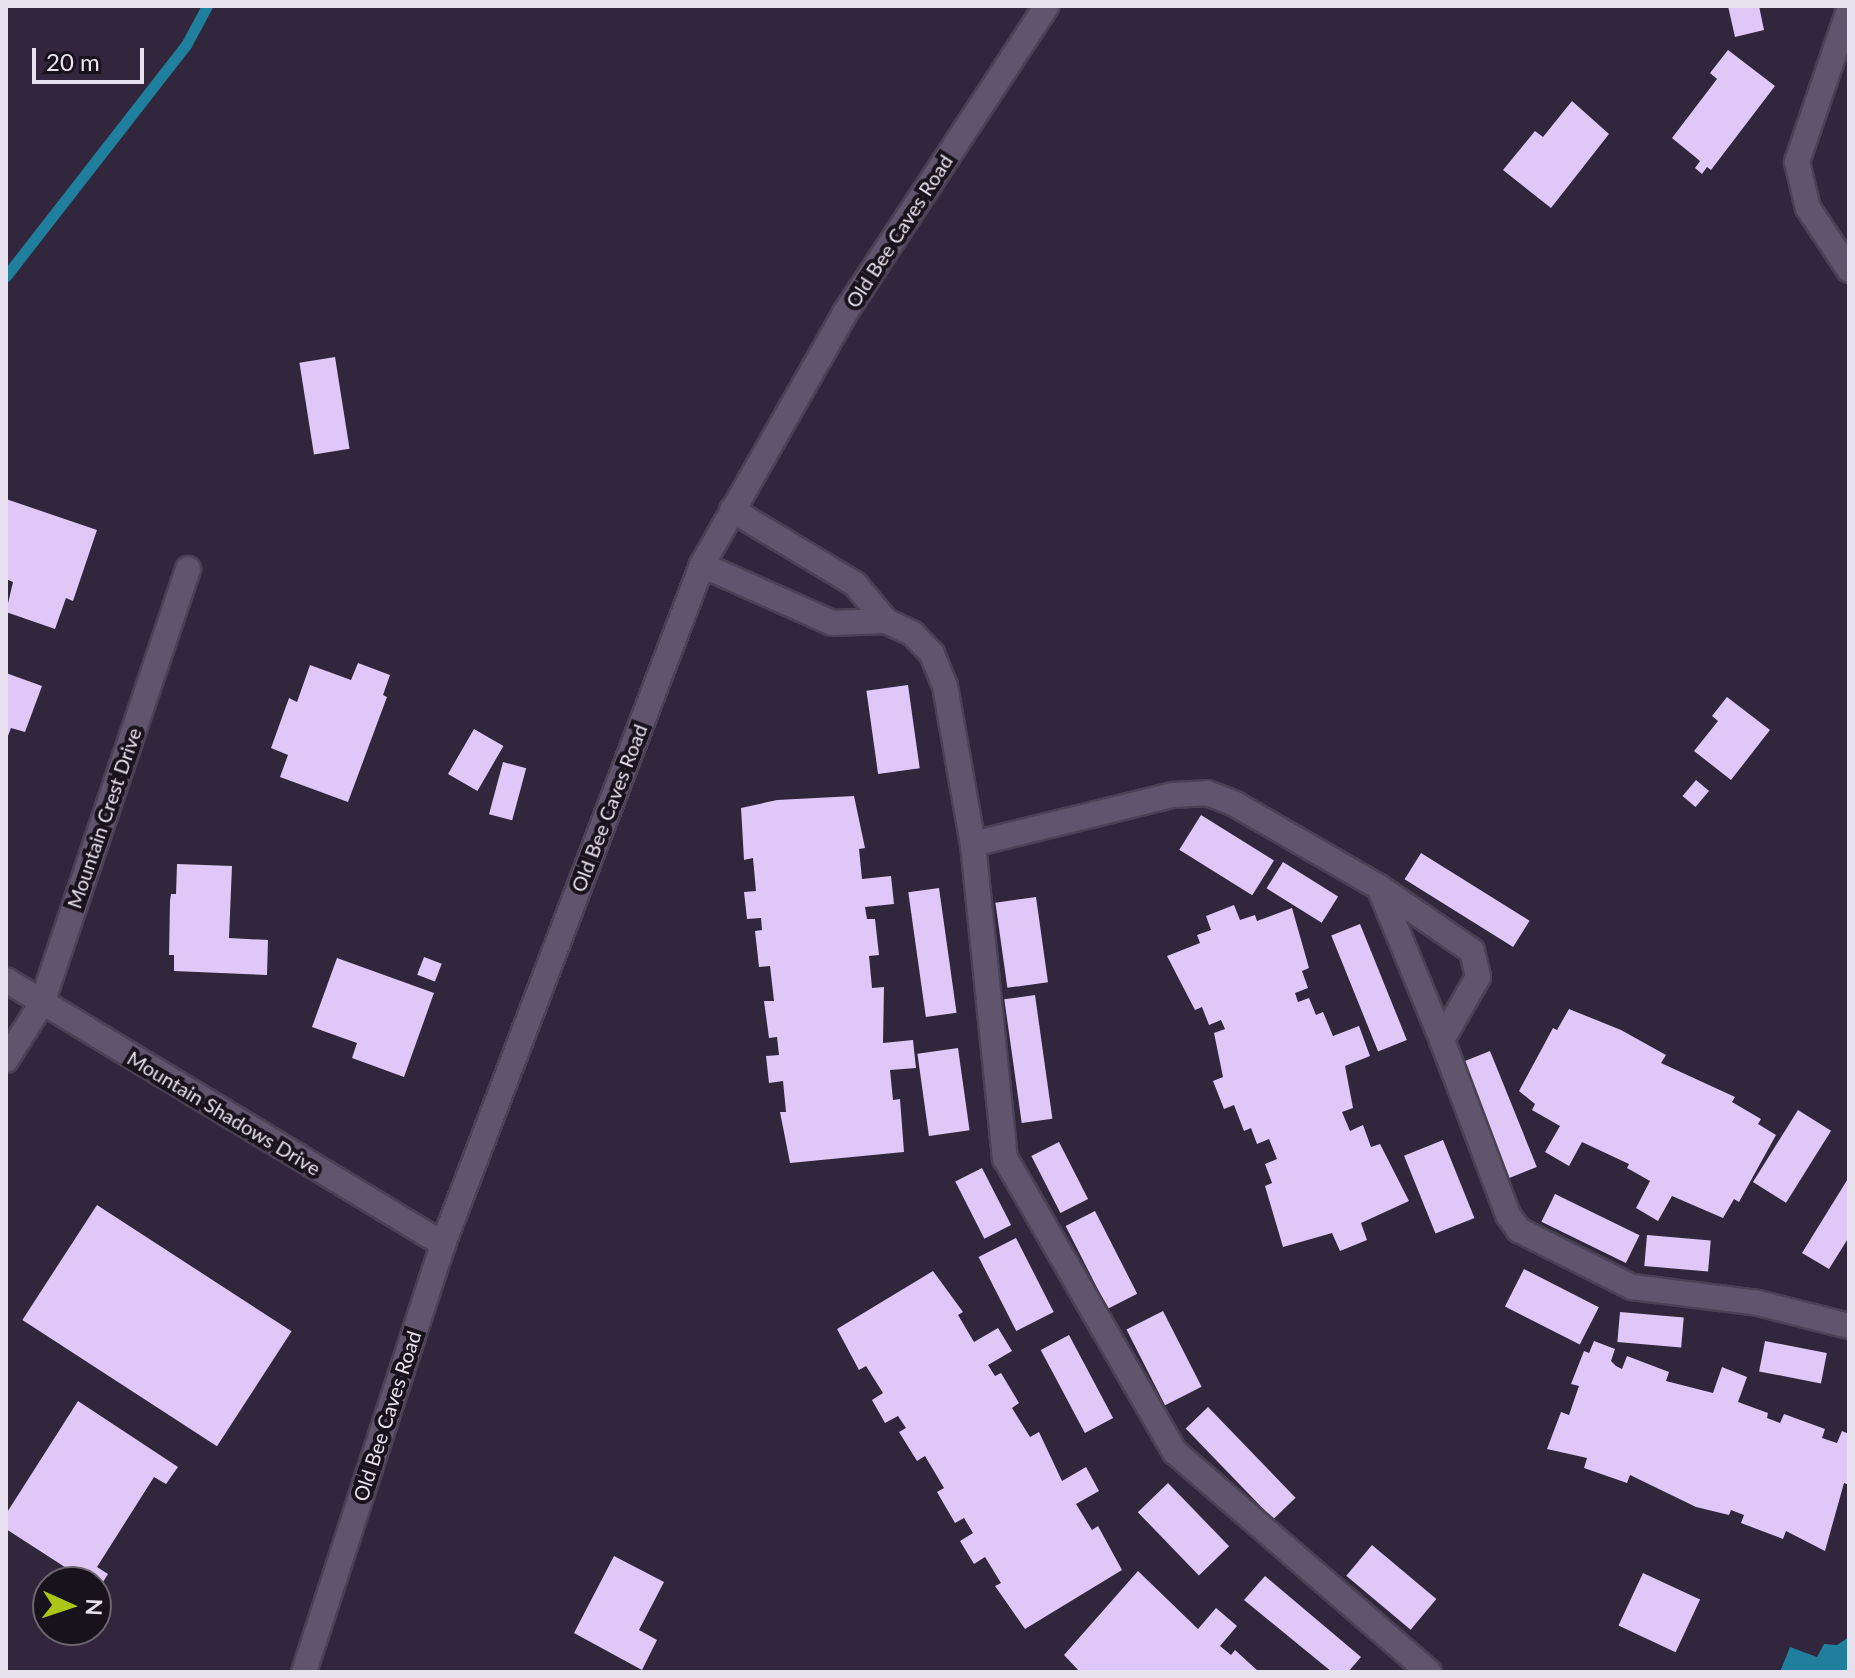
<!DOCTYPE html>
<html>
<head>
<meta charset="utf-8">
<style>
  body { margin:0 }
  #map { position:relative; width:1855px; height:1678px; overflow:hidden; background:#31263c; font-family:Lato,sans-serif }
  div>[style] { position:absolute }
  [style*='--x'] { left:calc(var(--x)*1px); top:calc(var(--y)*1px); width:calc(var(--w)*1px); rotate:calc(var(--a)*1deg) }
  .water>* { inset:0; background:#207f9d }
  .stream>* { height:11px; margin:-5.5px; padding:0 5.5px; transform-origin:5.5px; border-radius:5.5px; background:#207f9d }
  .building>* { inset:0; background:#dfc7f8; transform-origin:0 0 }
  .roads { filter:drop-shadow(2px 0 #4b4154) drop-shadow(-2px 0 #4b4154) drop-shadow(0 2px #4b4154) drop-shadow(0 -2px #4b4154) }
  .minor>* { height:24px; margin:-12px; padding:0 12px; transform-origin:12px; border-radius:12px; background:#60556d }
  span { translate:-50% -50%; white-space:nowrap; text-align:center; line-height:1.15; -webkit-text-stroke:8px #17121c; paint-order:stroke }
  .street-label { font-size:20px; color:#e8e1f0 }
  .frame { position:absolute; inset:0; border:8px solid #e8e1f0; pointer-events:none }
  .north { position:absolute; left:32px; top:1566px; width:80px; height:80px; box-sizing:border-box; background:#17121c; border:2px solid #6b6571; border-radius:50%; rotate:93deg; font-size:22px; font-weight:700; line-height:32px; text-align:center; color:#e8e1f0 }
  .north::after { content:''; display:block; margin:auto; width:28px; height:36px; background:#abc615; clip-path:polygon(50% 0,100% 100%,50% 72%,0 100%) }
  .scale { position:absolute; left:32px; top:48px; width:112px; height:36px; box-sizing:border-box; border:4px solid #e8e1f0; border-top:0; padding-left:10px; font-size:24px; line-height:28px; white-space:nowrap; color:#e8e1f0; -webkit-text-stroke:6px #17121c; paint-order:stroke }
</style>
</head>
<body>
<div id="map">
  <div class="water">
    <i style="clip-path:polygon(1849px 1637px,1849px 1672px,1780px 1672px,1790px 1647px,1817px 1657px,1824px 1644px,1837px 1645px)"></i>
  </div>
  <div class="stream">
    <i style="--x:6;--y:276;--w:293;--a:-52.1"></i>
    <i style="--x:186;--y:45;--w:44;--a:-61.7"></i>
  </div>
  <div class="building">
    <i style="clip-path:polygon(1728px 6px,1759px 6px,1764px 30px,1735px 37px)"></i>
    <i style="clip-path:polygon(1728px 50px,1775px 86px,1711px 170px,1707px 167px,1702px 174px,1695px 168px,1700px 161px,1672px 138px,1717px 79px,1710px 73px)"></i>
    <i style="clip-path:polygon(1572px 101px,1609px 134px,1551px 208px,1503px 170px,1535px 131px,1543px 137px)"></i>
    <i style="left:335px;top:357px;width:93px;height:36px;rotate:81deg"></i>
    <i style="clip-path:polygon(6px 499px,97px 530px,73px 601px,66px 598px,55px 629px,6px 612px,13px 582px,6px 579px)"></i>
    <i style="clip-path:polygon(358px 663px,390px 675px,383px 695px,387px 697px,348px 802px,280px 777px,288px 755px,271px 748px,289px 698px,297px 702px,310px 665px,351px 680px)"></i>
    <i style="clip-path:polygon(6px 673px,42px 686px,25px 732px,11px 728px,6px 741px)"></i>
    <i style="left:908px;top:685px;width:84px;height:42px;rotate:82deg"></i>
    <i style="clip-path:polygon(1727px 697px,1770px 730px,1731px 780px,1694px 751px,1718px 721px,1712px 716px)"></i>
    <i style="left:474px;top:729px;width:34px;height:52px;rotate:30deg"></i>
    <i style="left:503px;top:762px;width:24px;height:54px;rotate:15deg"></i>
    <i style="left:1696px;top:780px;width:17px;height:21px;rotate:40deg"></i>
    <i style="clip-path:polygon(854px 796px,865px 848px,859px 849px,862px 879px,891px 876px,894px 904px,865px 907px,867px 919px,875px 919px,879px 955px,869px 956px,872px 988px,884px 987px,883px 1043px,913px 1040px,916px 1068px,890px 1070px,893px 1100px,900px 1099px,904px 1152px,790px 1163px,780px 1112px,786px 1112px,783px 1081px,769px 1083px,766px 1056px,779px 1055px,777px 1037px,769px 1038px,764px 1001px,774px 1001px,770px 966px,759px 967px,755px 931px,762px 930px,761px 918px,747px 919px,744px 892px,756px 891px,753px 858px,744px 860px,741px 808px,777px 800px)"></i>
    <i style="left:1201px;top:815px;width:86px;height:41px;rotate:32deg"></i>
    <i style="left:1421px;top:853px;width:128px;height:31px;rotate:32deg"></i>
    <i style="left:1283px;top:862px;width:65px;height:31px;rotate:32deg"></i>
    <i style="clip-path:polygon(177px 864px,232px 866px,229px 938px,268px 940px,267px 975px,174px 971px,174px 955px,169px 955px,170px 901px,171px 894px,176px 894px)"></i>
    <i style="left:939px;top:888px;width:126px;height:31px;rotate:82deg"></i>
    <i style="left:1036px;top:897px;width:86px;height:41px;rotate:82deg"></i>
    <i style="clip-path:polygon(1234px 905px,1240px 920px,1255px 915px,1257px 921px,1292px 908px,1309px 968px,1302px 971px,1308px 988px,1295px 993px,1298px 1002px,1309px 998px,1316px 1015px,1323px 1012px,1333px 1036px,1359px 1026px,1370px 1056px,1345px 1066px,1353px 1108px,1342px 1112px,1350px 1131px,1363px 1125px,1371px 1147px,1380px 1144px,1409px 1201px,1361px 1223px,1367px 1240px,1340px 1251px,1332px 1233px,1283px 1247px,1265px 1186px,1272px 1183px,1265px 1164px,1277px 1159px,1269px 1139px,1257px 1144px,1251px 1128px,1244px 1131px,1234px 1105px,1224px 1109px,1213px 1081px,1223px 1077px,1214px 1033px,1225px 1029px,1221px 1020px,1209px 1025px,1202px 1007px,1195px 1010px,1167px 956px,1200px 943px,1197px 935px,1211px 930px,1206px 916px)"></i>
    <i style="left:1360px;top:924px;width:125px;height:31px;rotate:68deg"></i>
    <i style="left:424px;top:957px;width:19px;height:19px;rotate:21deg"></i>
    <i style="clip-path:polygon(337px 958px,434px 993px,404px 1077px,352px 1058px,357px 1043px,312px 1027px)"></i>
    <i style="left:1035px;top:995px;width:125px;height:31px;rotate:82deg"></i>
    <i style="clip-path:polygon(1569px 1009px,1621px 1030px,1666px 1055px,1661px 1063px,1735px 1097px,1732px 1102px,1761px 1119px,1758px 1124px,1776px 1135px,1739px 1202px,1734px 1199px,1723px 1218px,1672px 1196px,1658px 1221px,1636px 1208px,1650px 1181px,1627px 1168px,1629px 1164px,1582px 1142px,1569px 1166px,1545px 1152px,1560px 1126px,1532px 1110px,1535px 1104px,1519px 1091px,1553px 1028px,1557px 1030px)"></i>
    <i style="left:958px;top:1048px;width:83px;height:41px;rotate:82deg"></i>
    <i style="left:1490px;top:1051px;width:125px;height:31px;rotate:68deg"></i>
    <i style="left:1798px;top:1110px;width:39px;height:85px;rotate:32deg"></i>
    <i style="left:1443px;top:1140px;width:84px;height:42px;rotate:68deg"></i>
    <i style="left:1059px;top:1142px;width:64px;height:31px;rotate:63deg"></i>
    <i style="left:982px;top:1168px;width:64px;height:30px;rotate:63deg"></i>
    <i style="clip-path:polygon(1849px 1177px,1849px 1237px,1829px 1269px,1802px 1253px)"></i>
    <i style="left:1555px;top:1194px;width:94px;height:31px;rotate:26deg"></i>
    <i style="left:97px;top:1205px;width:232px;height:137px;rotate:33deg"></i>
    <i style="left:1095px;top:1211px;width:93px;height:33px;rotate:63deg"></i>
    <i style="left:1647px;top:1235px;width:64px;height:31px;rotate:5deg"></i>
    <i style="left:1016px;top:1238px;width:83px;height:42px;rotate:63deg"></i>
    <i style="left:1524px;top:1269px;width:84px;height:42px;rotate:27deg"></i>
    <i style="clip-path:polygon(933px 1271px,963px 1312px,958px 1315px,974px 1342px,998px 1328px,1012px 1351px,988px 1365px,995px 1376px,1001px 1373px,1019px 1403px,1012px 1408px,1030px 1437px,1039px 1432px,1062px 1481px,1086px 1467px,1099px 1491px,1076px 1504px,1092px 1530px,1098px 1526px,1122px 1570px,1025px 1629px,995px 1586px,1001px 1583px,985px 1557px,974px 1564px,960px 1541px,973px 1533px,964px 1518px,955px 1523px,937px 1492px,944px 1488px,925px 1456px,917px 1461px,899px 1432px,906px 1428px,898px 1416px,885px 1423px,872px 1400px,883px 1393px,866px 1366px,859px 1370px,837px 1329px)"></i>
    <i style="left:1163px;top:1311px;width:85px;height:41px;rotate:63deg"></i>
    <i style="left:1620px;top:1312px;width:64px;height:30px;rotate:5deg"></i>
    <i style="left:1069px;top:1335px;width:94px;height:32px;rotate:62deg"></i>
    <i style="clip-path:polygon(1594px 1341px,1615px 1349px,1611px 1361px,1616px 1366px,1622px 1369px,1627px 1356px,1669px 1372px,1666px 1381px,1713px 1393px,1722px 1367px,1747px 1377px,1738px 1402px,1768px 1413px,1767px 1418px,1780px 1423px,1784px 1414px,1825px 1429px,1822px 1438px,1837px 1443px,1842px 1431px,1849px 1434px,1849px 1485px,1844px 1483px,1825px 1551px,1786px 1531px,1783px 1539px,1741px 1523px,1744px 1515px,1731px 1510px,1729px 1515px,1696px 1507px,1630px 1475px,1627px 1483px,1584px 1468px,1587px 1458px,1547px 1449px,1561px 1412px,1569px 1415px,1579px 1386px,1571px 1384px,1584px 1351px,1589px 1353px)"></i>
    <i style="left:1765px;top:1341px;width:63px;height:31px;rotate:11deg"></i>
    <i style="clip-path:polygon(78px 1401px,178px 1467px,166px 1484px,154px 1477px,97px 1567px,108px 1574px,98px 1590px,96px 1582px,88px 1582px,6px 1529px,6px 1514px)"></i>
    <i style="left:1208px;top:1407px;width:126px;height:31px;rotate:46deg"></i>
    <i style="left:1168px;top:1483px;width:88px;height:42px;rotate:46deg"></i>
    <i style="left:1372px;top:1545px;width:84px;height:40px;rotate:40deg"></i>
    <i style="clip-path:polygon(614px 1556px,664px 1582px,639px 1630px,657px 1640px,642px 1670px,574px 1633px)"></i>
    <i style="clip-path:polygon(1138px 1571px,1198px 1629px,1216px 1608px,1237px 1626px,1220px 1646px,1231px 1655px,1235px 1650px,1259px 1672px,1080px 1672px,1064px 1655px)"></i>
    <i style="left:1643px;top:1573px;width:63px;height:58px;rotate:25deg"></i>
    <i style="clip-path:polygon(1265px 1576px,1361px 1657px,1348px 1672px,1332px 1672px,1244px 1600px)"></i>
  </div>
  <div class="roads">
    <div class="minor">
      <i style="--x:1849;--y:10;--w:161;--a:108.9"></i>
      <i style="--x:1797;--y:162;--w:47;--a:76.6"></i>
      <i style="--x:1808;--y:208;--w:74;--a:56.5"></i>
      <i style="--x:732;--y:510;--w:144;--a:31"></i>
      <i style="--x:855;--y:584;--w:48;--a:50"></i>
      <i style="--x:886;--y:621;--w:29;--a:25"></i>
      <i style="--x:912;--y:633;--w:29;--a:46"></i>
      <i style="--x:932;--y:654;--w:35;--a:68"></i>
      <i style="--x:945;--y:686;--w:160;--a:80"></i>
      <i style="--x:973;--y:844;--w:316;--a:84.2"></i>
      <i style="--x:1005;--y:1158;--w:340;--a:60"></i>
      <i style="--x:1175;--y:1452;--w:336;--a:40.9"></i>
      <i style="--x:702;--y:565;--w:142;--a:24"></i>
      <i style="--x:832;--y:623;--w:54;--a:-2.1"></i>
      <i style="--x:973;--y:844;--w:206;--a:-13.8"></i>
      <i style="--x:1173;--y:795;--w:34;--a:-3"></i>
      <i style="--x:1207;--y:793;--w:30;--a:21"></i>
      <i style="--x:1235;--y:804;--w:166;--a:30"></i>
      <i style="--x:1379;--y:887;--w:113;--a:34.5"></i>
      <i style="--x:1472;--y:951;--w:27;--a:77"></i>
      <i style="--x:1478;--y:977;--w:73;--a:119.7"></i>
      <i style="--x:1442;--y:1040;--w:165;--a:-112.4"></i>
      <i style="--x:6;--y:980;--w:511;--a:31.14"></i>
      <i style="--x:1442;--y:1040;--w:187;--a:69.3"></i>
      <i style="--x:1508;--y:1215;--w:19;--a:54"></i>
      <i style="--x:1519;--y:1230;--w:127;--a:26.8"></i>
      <i style="--x:1632;--y:1287;--w:127;--a:7.2"></i>
      <i style="--x:1758;--y:1303;--w:94;--a:14.2"></i>
      <i style="--x:6;--y:1060;--w:67;--a:-57.7"></i>
      <i style="--x:42;--y:1003;--w:458;--a:-71.4"></i>
      <i style="--x:304;--y:1672;--w:450;--a:-72"></i>
      <i style="--x:443;--y:1244;--w:727;--a:-69.12"></i>
      <i style="--x:702;--y:565;--w:290;--a:-60.4"></i>
      <i style="--x:845;--y:313;--w:367;--a:-56.7"></i>
    </div>
  </div>
  <div class="street-label">
    <span style="left:899px;top:231px;rotate:-57deg">Old Bee Caves Road</span>
    <span style="left:609px;top:808px;rotate:-69deg">Old Bee Caves Road</span>
    <span style="left:104px;top:818px;rotate:-71deg">Mountain Crest Drive</span>
    <span style="left:224px;top:1113px;rotate:31deg">Mountain Shadows Drive</span>
    <span style="left:387px;top:1416px;rotate:-72deg">Old Bee Caves Road</span>
  </div>
  <div class="frame"></div>
  <div class="north">N</div>
  <div class="scale">20 m</div>
</div>
</body>
</html>
